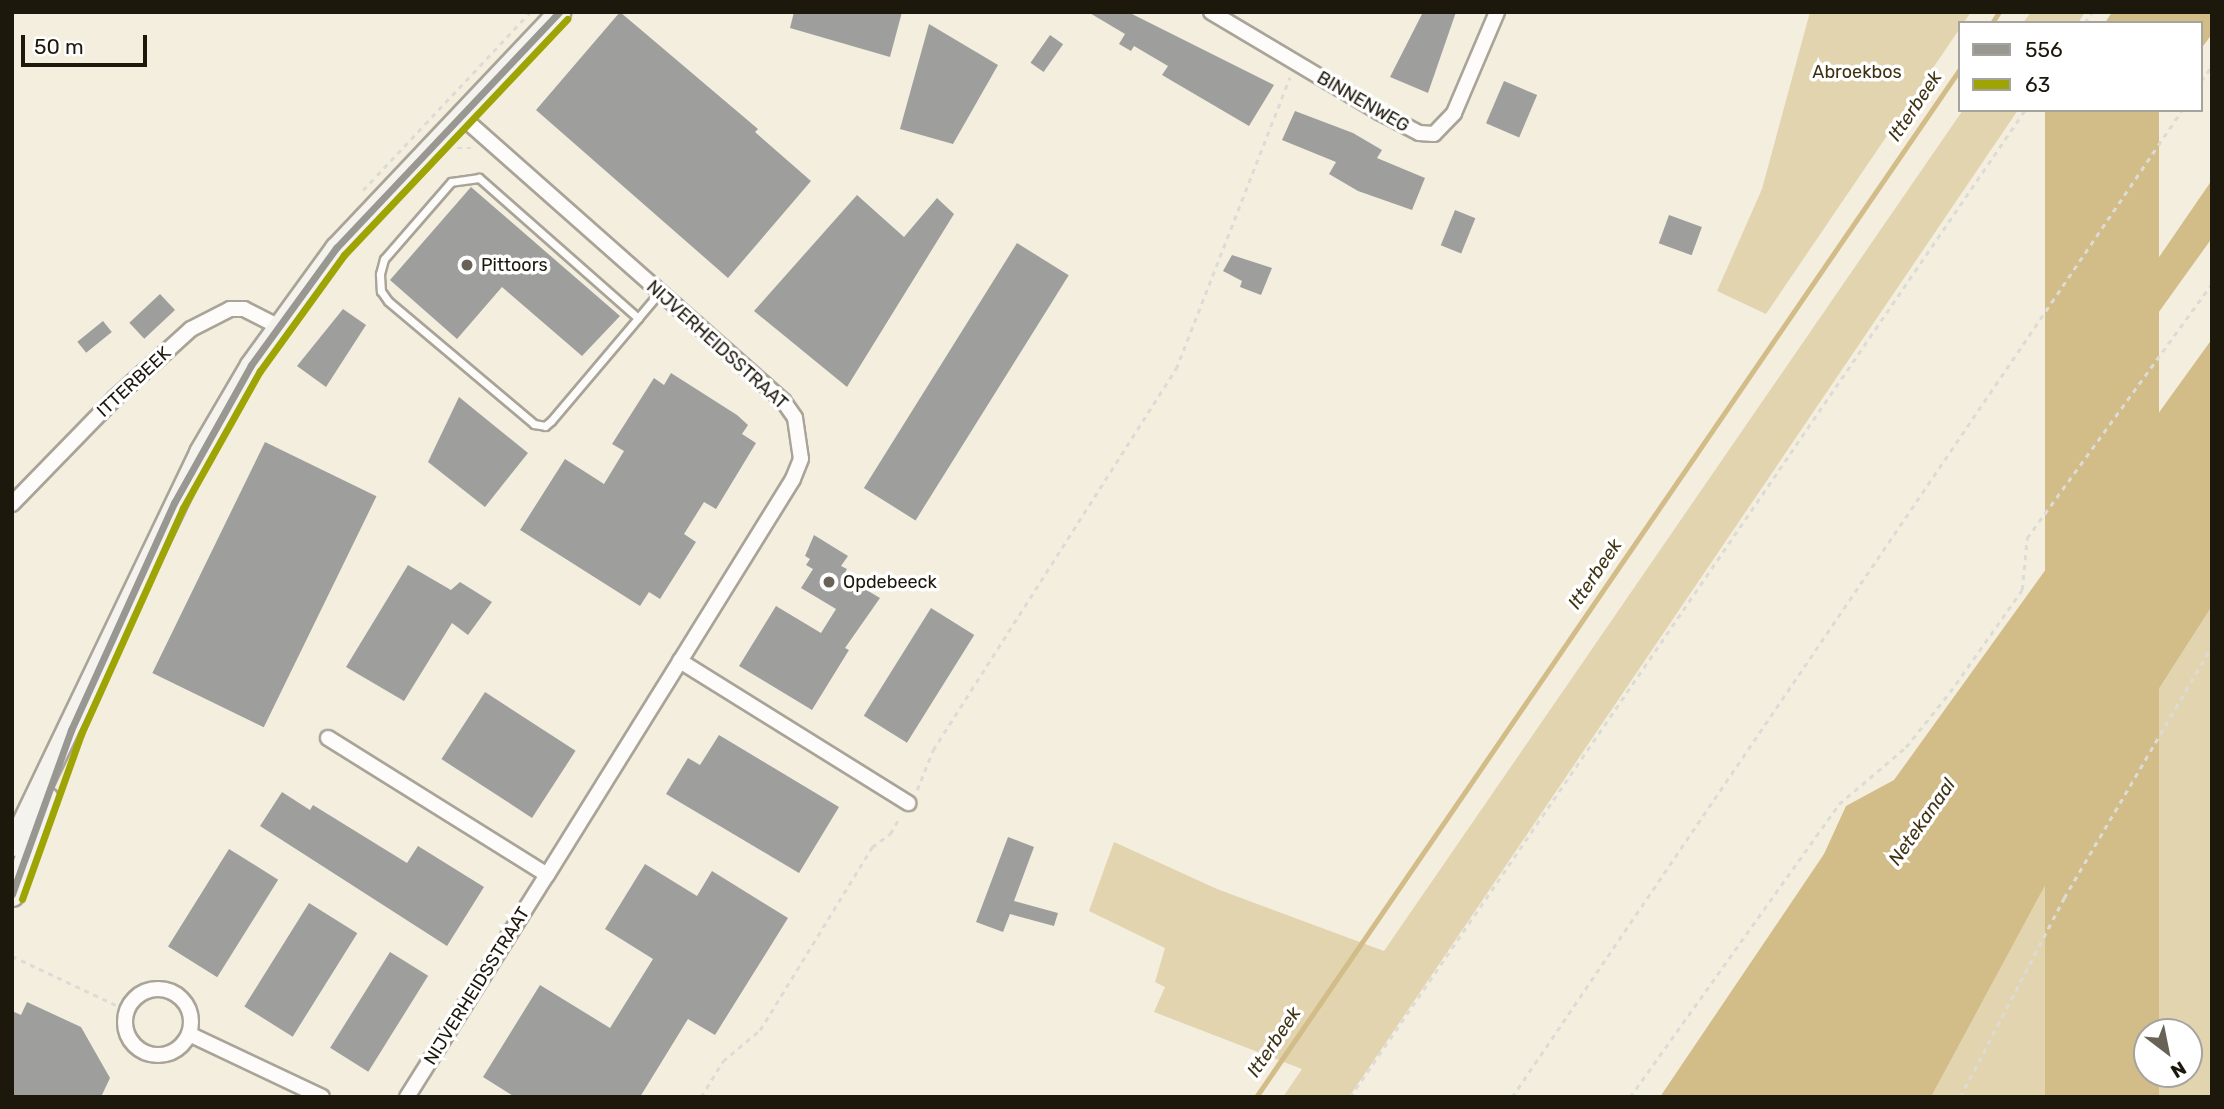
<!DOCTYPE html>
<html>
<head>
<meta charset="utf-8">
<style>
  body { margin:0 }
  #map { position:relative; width:2224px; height:1109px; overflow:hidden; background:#f4eedf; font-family:Rubik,sans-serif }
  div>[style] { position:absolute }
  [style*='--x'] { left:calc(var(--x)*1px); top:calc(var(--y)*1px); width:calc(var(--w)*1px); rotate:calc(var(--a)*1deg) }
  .green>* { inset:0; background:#e2d4af }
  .water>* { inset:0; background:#d2bc88; transform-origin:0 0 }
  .stream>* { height:5px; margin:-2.5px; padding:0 2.5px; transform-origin:2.5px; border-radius:2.5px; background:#d2bc88 }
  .building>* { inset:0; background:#9e9f9d; transform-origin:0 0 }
  .path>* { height:2.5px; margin-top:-1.25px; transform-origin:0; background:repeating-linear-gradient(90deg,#dddbd6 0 5px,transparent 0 10px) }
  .roads { filter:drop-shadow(2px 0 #a9a497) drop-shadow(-2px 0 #a9a497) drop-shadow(0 2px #a9a497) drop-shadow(0 -2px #a9a497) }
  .service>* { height:7px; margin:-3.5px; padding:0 3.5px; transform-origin:3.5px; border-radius:3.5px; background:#fdfcfa }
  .minor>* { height:14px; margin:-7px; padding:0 7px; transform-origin:7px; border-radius:7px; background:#fdfcfa }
  .minor>.ring { margin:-7px; padding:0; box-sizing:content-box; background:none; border:14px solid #fdfcfa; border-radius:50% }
  .secondary>* { height:21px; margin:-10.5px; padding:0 10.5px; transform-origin:10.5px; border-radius:10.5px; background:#f5f3ee }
  .bus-1>* { height:7px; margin:-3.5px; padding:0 3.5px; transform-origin:3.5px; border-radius:3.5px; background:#999792 }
  .bus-2>* { height:7px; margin:-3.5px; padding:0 3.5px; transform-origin:3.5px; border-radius:3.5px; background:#9da403 }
  .dots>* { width:19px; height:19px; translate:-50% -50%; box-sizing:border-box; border:4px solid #fff; border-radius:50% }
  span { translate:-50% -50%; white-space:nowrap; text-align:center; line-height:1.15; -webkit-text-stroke:7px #fff; paint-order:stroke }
  .park-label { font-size:18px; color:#3d3111 }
  .street-label { font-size:18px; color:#1d180c }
  .poi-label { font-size:18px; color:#1d180c }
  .left { translate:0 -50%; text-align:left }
  .water-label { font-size:19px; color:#3f3314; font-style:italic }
  .frame { position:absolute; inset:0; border:14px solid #1d180c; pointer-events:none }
  .legend { position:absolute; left:1958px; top:21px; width:245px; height:91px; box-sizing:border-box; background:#fff; border:2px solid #a5a39e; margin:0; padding:9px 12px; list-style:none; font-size:21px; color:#1d180c }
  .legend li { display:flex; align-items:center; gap:14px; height:35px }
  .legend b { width:35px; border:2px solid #a5a39e }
  .north { position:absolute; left:2133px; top:1018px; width:70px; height:70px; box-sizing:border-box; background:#fff; border:2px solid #a5a39e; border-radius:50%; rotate:148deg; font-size:19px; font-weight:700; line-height:28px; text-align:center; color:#1d180c }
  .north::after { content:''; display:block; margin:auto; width:24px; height:32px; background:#686356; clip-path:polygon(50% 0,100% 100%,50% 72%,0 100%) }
  .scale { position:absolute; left:21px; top:35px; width:126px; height:32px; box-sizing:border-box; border:4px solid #1d180c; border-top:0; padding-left:9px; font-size:21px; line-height:24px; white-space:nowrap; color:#1d180c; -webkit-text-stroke:5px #fff; paint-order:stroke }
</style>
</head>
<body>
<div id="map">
  <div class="green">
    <i style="clip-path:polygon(1810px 12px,1971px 12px,1766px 314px,1717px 291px,1762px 189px)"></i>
    <i style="clip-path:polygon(2031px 12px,2085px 12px,2078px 23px,2023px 23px)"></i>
    <i style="clip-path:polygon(1963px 110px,2018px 110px,1349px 1097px,1283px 1097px,1302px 1069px,1154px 1012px,1165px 987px,1155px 982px,1165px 948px,1089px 911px,1114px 842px,1217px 889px,1384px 951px)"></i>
    <i style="clip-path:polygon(evenodd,2212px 606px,2212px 1097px,1931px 1097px,2110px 765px,2212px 606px,2147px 1032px,2189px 1032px,2189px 1074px,2147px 1074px,2147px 1032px)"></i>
  </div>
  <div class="water">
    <i style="clip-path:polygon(2112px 12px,2212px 12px,2212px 34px,2201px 49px,2201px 23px,2105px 23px)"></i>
    <i style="left:2045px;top:110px;width:114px;height:1195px"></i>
    <i style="clip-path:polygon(2212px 180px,2212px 238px,2105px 387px,2076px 378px)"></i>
    <i style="clip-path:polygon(2212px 339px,2212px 606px,2110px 765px,1931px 1097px,1660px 1097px,1824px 854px,1846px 806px,1894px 780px)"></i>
  </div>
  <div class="stream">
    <i style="--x:1992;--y:23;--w:13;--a:-58"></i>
    <i style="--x:1256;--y:1097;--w:1246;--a:-55.6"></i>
  </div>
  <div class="building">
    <i style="clip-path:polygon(620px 12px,758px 129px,755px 132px,811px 181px,728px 278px,536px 110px)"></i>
    <i style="clip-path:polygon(794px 12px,902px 12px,890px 57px,790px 28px)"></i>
    <i style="clip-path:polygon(1088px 12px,1128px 12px,1274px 85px,1249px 126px,1162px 75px,1168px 66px,1134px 46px,1131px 51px,1119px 44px,1125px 34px)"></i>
    <i style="clip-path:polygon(1423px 12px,1456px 12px,1428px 93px,1390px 77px)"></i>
    <i style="clip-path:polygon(929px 24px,998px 65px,953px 144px,900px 129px)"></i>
    <i style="left:1050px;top:35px;width:16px;height:34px;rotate:35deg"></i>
    <i style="left:1504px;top:81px;width:36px;height:46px;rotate:23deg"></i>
    <i style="clip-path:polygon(1295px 111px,1353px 133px,1382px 150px,1377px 158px,1425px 178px,1412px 210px,1358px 191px,1329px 174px,1336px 162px,1282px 140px)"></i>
    <i style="clip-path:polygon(471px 187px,620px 316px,582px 356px,502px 287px,457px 339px,390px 280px)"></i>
    <i style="clip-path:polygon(857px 195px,904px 237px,937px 198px,954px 214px,847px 387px,754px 311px)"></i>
    <i style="left:1455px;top:210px;width:22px;height:38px;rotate:22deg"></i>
    <i style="left:1669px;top:215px;width:35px;height:30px;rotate:20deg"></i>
    <i style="left:1017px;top:243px;width:61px;height:289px;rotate:32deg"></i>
    <i style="clip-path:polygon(1232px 255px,1272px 268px,1261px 295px,1240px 287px,1242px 281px,1223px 271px)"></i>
    <i style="left:160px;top:294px;width:22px;height:42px;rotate:47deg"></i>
    <i style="clip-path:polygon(343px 309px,366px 325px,326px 387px,297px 366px)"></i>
    <i style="left:103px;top:321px;width:14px;height:33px;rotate:51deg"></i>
    <i style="clip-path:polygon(671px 373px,737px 415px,748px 425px,742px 434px,756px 443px,716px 509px,704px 502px,684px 534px,696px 542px,660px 599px,649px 592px,640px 606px,520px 530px,565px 459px,604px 484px,624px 451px,612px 444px,654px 378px,664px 385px)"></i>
    <i style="clip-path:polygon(459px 397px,528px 453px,485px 507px,428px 462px)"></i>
    <i style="left:265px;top:442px;width:124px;height:257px;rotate:26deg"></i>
    <i style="clip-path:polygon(814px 535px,848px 556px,841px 566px,847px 569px,843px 576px,880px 598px,845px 648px,849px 650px,812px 710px,739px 666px,776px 606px,821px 633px,836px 609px,801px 588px,813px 569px,806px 565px,810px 559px,805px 556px)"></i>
    <i style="clip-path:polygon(408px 565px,451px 590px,460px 582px,492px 602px,468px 635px,452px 623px,404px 701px,346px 667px)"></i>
    <i style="left:931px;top:608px;width:51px;height:127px;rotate:32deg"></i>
    <i style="left:485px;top:692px;width:108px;height:80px;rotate:33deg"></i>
    <i style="clip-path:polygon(719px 735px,839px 807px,799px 873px,666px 794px,688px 758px,700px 765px)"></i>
    <i style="clip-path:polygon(282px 792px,310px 810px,313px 805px,407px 863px,418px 846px,484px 887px,447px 946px,260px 826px)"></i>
    <i style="clip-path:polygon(1008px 837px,1034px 847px,1014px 901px,1058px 913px,1054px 926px,1010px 914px,1003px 932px,976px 922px)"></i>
    <i style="left:229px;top:849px;width:58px;height:115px;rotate:32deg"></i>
    <i style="clip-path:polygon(645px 864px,697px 896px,712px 871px,788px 918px,715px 1035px,688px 1019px,640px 1097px,515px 1097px,483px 1077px,540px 985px,610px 1028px,653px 959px,605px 929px)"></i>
    <i style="left:309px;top:903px;width:57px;height:122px;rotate:32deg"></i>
    <i style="left:390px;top:952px;width:45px;height:113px;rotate:32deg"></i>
    <i style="clip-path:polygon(27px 1002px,81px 1027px,110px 1078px,101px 1097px,12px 1097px,12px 1011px,21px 1015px)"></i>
  </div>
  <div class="path">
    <i style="--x:2085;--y:23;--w:13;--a:-58"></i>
    <i style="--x:2201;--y:81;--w:19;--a:-54"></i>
    <i style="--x:457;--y:148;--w:14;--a:0"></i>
    <i style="--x:363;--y:190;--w:244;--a:-46.8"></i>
    <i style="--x:917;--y:790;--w:43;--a:-68.2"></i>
    <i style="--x:933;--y:750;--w:452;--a:-57.5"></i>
    <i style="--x:1176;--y:369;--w:313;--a:-68.7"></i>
    <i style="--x:12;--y:956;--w:127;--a:25.2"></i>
    <i style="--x:701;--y:1097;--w:42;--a:-58.6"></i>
    <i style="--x:723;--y:1061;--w:48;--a:-40"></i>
    <i style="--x:760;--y:1030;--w:215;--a:-58.5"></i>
    <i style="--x:872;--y:847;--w:22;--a:-36"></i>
    <i style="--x:890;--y:834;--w:20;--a:-60"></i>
    <i style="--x:1350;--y:1097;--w:1196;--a:-55.63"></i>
    <i style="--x:1512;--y:1097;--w:1193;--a:-55.83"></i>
    <i style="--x:1630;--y:1097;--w:360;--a:-54.5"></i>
    <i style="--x:1839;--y:804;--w:88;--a:-40.4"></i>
    <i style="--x:1906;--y:747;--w:70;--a:-51.3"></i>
    <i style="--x:1950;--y:692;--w:125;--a:-54.8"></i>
    <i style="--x:2022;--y:590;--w:52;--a:-84.5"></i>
    <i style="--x:2027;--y:538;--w:315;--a:-54"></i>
    <i style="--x:1960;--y:1097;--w:225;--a:-62.4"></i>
    <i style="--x:2064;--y:898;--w:292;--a:-59.6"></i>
  </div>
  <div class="roads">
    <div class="service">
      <i style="--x:638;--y:318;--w:212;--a:-138.6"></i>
      <i style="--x:479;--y:178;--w:28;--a:172"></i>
      <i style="--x:451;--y:182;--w:102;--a:131"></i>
      <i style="--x:384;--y:259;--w:16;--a:105"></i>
      <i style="--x:380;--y:274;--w:17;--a:87"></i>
      <i style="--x:381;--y:291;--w:12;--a:55"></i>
      <i style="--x:388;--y:301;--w:191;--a:40.1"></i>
      <i style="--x:534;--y:424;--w:11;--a:10"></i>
      <i style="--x:545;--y:426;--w:8;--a:-40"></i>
      <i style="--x:551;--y:421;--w:135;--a:-49.8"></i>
      <i style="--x:638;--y:318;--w:34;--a:-50"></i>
    </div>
    <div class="minor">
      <i style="--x:1211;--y:12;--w:196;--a:30.8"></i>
      <i style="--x:1379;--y:112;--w:45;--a:27.7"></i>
      <i style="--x:1419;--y:133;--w:15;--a:4"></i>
      <i style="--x:1434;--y:134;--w:29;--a:-46"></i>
      <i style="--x:1454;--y:113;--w:110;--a:-66.9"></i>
      <i style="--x:461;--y:116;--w:431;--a:41.5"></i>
      <i style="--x:784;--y:402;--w:19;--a:55"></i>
      <i style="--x:795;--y:418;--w:41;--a:81.7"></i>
      <i style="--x:801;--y:459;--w:22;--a:112"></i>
      <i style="--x:793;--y:479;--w:214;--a:121.8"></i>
      <i style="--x:12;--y:504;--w:146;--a:-45.8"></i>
      <i style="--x:114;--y:399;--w:104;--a:-42.3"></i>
      <i style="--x:191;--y:329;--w:44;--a:-27.1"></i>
      <i style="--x:230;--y:309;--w:14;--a:0"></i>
      <i style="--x:244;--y:309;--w:38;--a:27"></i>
      <i style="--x:328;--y:738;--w:258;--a:32"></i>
      <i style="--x:547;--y:875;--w:252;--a:-58.1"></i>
      <i style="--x:680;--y:661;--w:269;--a:31.9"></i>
      <i class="ring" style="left:125px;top:989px;width:52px;height:52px"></i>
      <i style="--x:189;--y:1034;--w:147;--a:25.3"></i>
      <i style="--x:407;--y:1097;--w:262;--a:-57.8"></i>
    </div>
    <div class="secondary">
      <i style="--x:12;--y:845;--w:436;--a:-64.4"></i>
      <i style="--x:200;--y:452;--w:101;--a:-59.6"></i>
      <i style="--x:251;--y:365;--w:145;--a:-54"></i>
      <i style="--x:336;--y:248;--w:325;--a:-46.6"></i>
      <i style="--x:12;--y:895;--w:103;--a:-70.2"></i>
    </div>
  </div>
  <div class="bus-1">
    <i style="--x:12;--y:894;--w:174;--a:-70.2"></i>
    <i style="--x:71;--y:730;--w:249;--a:-65.6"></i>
    <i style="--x:174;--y:503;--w:158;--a:-60.8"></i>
    <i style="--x:251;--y:365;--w:145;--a:-54"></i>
    <i style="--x:336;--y:248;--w:325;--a:-46.6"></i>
  </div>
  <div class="bus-2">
    <i style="--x:22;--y:899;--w:175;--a:-70.3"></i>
    <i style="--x:81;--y:734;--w:248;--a:-65.7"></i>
    <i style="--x:183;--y:508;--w:157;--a:-60.7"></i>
    <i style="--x:260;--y:371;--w:143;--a:-54.1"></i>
    <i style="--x:344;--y:255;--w:325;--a:-46.6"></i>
  </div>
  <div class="dots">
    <i style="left:467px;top:265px;background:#686356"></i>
    <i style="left:829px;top:582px;background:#686356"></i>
  </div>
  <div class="park-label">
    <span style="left:1857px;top:72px">Abroekbos</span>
  </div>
  <div class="street-label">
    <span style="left:1363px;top:102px;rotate:30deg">BINNENWEG</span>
    <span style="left:717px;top:345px;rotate:42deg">NIJVERHEIDSSTRAAT</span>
    <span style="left:134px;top:382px;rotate:-43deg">ITTERBEEK</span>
    <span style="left:477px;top:986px;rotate:-58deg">NIJVERHEIDSSTRAAT</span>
  </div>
  <div class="poi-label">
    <span class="left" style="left:481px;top:265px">Pittoors</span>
    <span class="left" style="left:843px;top:582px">Opdebeeck</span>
  </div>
  <div class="water-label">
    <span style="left:1915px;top:106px;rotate:-56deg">Itterbeek</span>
    <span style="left:1595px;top:574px;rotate:-56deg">Itterbeek</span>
    <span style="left:1922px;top:822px;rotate:-55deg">Netekanaal</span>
    <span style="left:1274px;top:1042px;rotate:-56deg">Itterbeek</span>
  </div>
  <div class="frame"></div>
  <ul class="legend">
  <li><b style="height:9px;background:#999792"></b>556</li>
  <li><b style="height:9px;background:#9da403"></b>63</li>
  </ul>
  <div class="north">N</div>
  <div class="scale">50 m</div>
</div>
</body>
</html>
